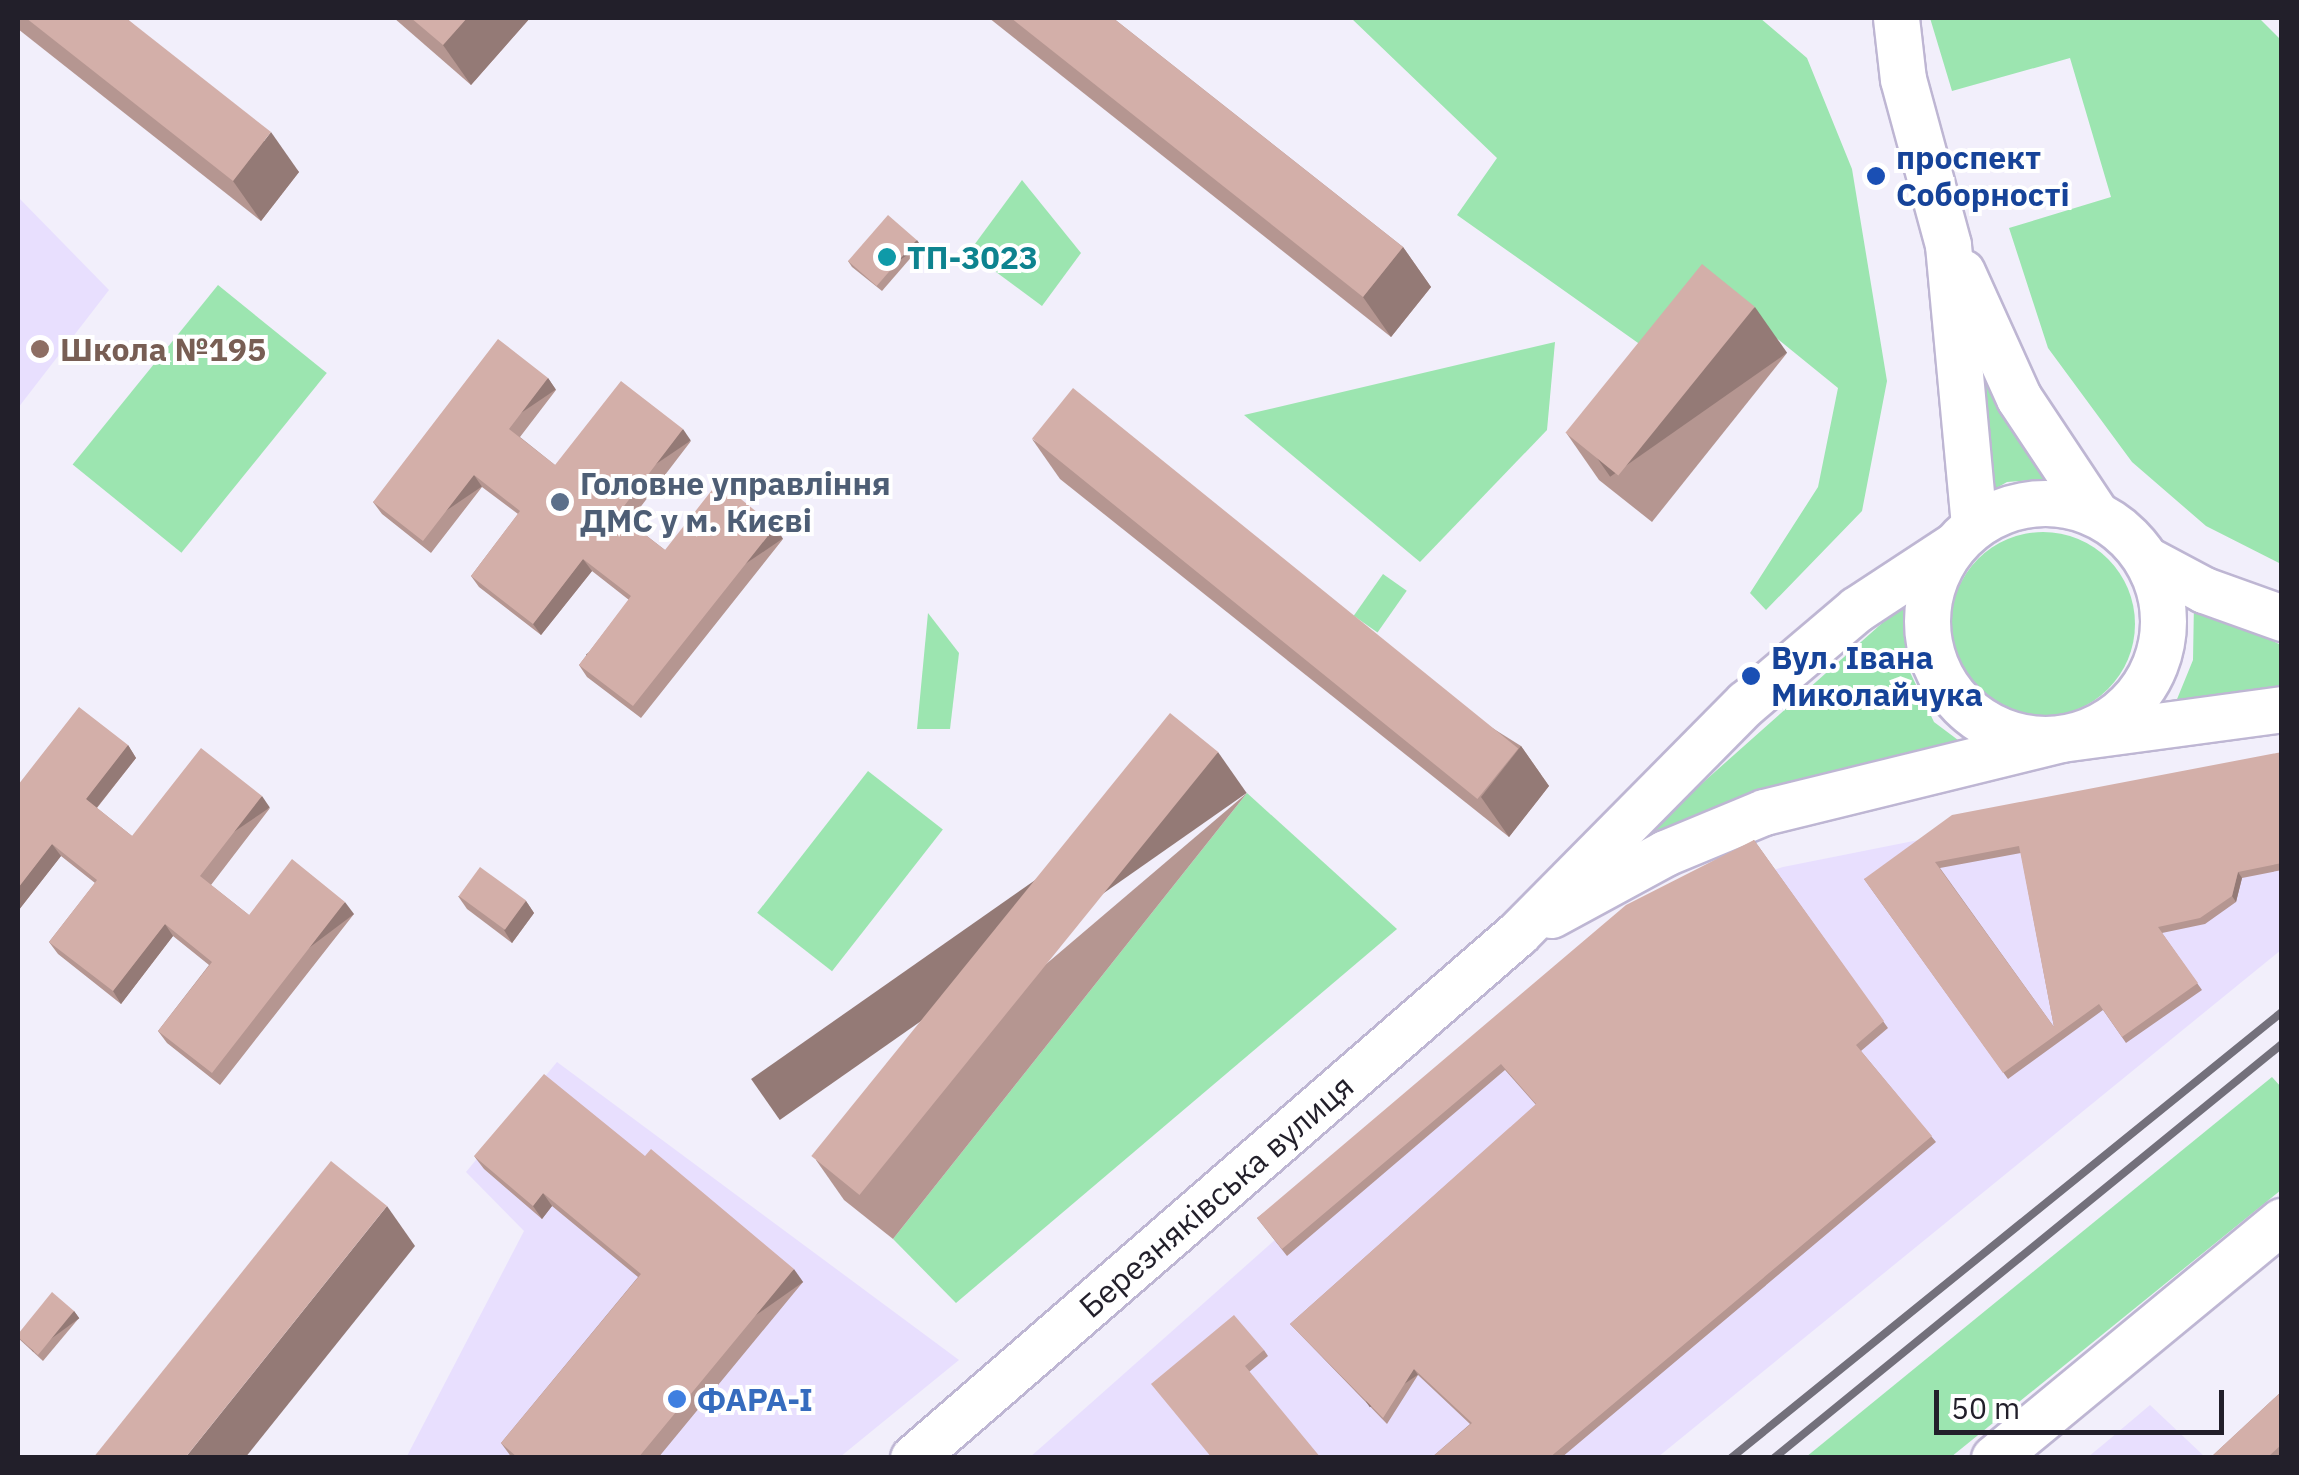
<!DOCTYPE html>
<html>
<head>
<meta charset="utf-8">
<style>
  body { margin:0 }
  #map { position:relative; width:2299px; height:1475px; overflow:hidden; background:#f2effb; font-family:"IBM Plex Sans",sans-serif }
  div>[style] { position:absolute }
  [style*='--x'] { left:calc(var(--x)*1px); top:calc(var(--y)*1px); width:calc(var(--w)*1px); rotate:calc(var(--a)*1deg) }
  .built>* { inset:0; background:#e8dffe }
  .green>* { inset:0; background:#9ce5b0; transform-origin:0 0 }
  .round { border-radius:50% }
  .roads { filter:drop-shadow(2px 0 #beb6d3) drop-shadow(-2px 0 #beb6d3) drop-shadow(0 2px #beb6d3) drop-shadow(0 -2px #beb6d3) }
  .secondary>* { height:45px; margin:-22.5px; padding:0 22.5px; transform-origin:22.5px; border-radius:22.5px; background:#fff }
  .secondary>.ring { margin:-22.5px; padding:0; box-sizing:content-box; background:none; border:45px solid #fff; border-radius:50% }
  .rail>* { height:8px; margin:-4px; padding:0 4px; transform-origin:4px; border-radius:4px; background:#73707b }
  .wall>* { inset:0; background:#b59691 }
  .shaded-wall>* { inset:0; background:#947a76; transform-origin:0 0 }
  .building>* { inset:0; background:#d3afa9; transform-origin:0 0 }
  .dots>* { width:28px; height:28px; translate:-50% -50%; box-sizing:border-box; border:5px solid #fff; border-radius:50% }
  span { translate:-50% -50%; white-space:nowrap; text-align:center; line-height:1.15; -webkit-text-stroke:8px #fff; paint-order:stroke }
  .transit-label { font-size:32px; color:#164399; font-weight:700 }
  .left { translate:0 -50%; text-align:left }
  .culture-label { font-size:32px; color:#0d838f; font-weight:700 }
  .education-label { font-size:32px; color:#785e54; font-weight:700 }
  .service-label { font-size:32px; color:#4e5e75; font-weight:700 }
  .street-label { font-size:32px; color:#221f2a }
  .shop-label { font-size:32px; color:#366cbe; font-weight:700 }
  .frame { position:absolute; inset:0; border:20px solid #221f2a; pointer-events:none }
  .scale { position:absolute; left:1934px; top:1390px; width:290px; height:45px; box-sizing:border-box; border:5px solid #221f2a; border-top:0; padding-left:12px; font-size:30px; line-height:35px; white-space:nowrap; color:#221f2a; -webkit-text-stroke:8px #fff; paint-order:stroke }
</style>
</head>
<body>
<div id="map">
  <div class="built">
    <i style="clip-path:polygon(18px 197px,109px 290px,18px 408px)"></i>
    <i style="clip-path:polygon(2281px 768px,2281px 950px,1658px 1457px,1029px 1458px,1514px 1028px,1674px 900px,1783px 867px)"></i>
    <i style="clip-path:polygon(557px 1062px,959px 1360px,840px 1457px,406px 1458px,524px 1231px,466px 1172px)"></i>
    <i style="clip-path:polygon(2150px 1405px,2205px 1457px,2088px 1457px,2105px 1443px)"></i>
  </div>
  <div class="green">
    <i style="clip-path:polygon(1351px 18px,1760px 18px,1807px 58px,1852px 169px,1887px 381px,1862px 511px,1766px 610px,1750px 593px,1818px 487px,1838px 388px,1732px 302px,1672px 367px,1457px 215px,1497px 158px)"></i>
    <i style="clip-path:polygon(1930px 18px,2259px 18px,2281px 40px,2281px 564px,2206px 526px,2132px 462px,2048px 348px,2009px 228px,2111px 197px,2070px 58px,1952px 91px)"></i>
    <i style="clip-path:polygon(1022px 180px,1081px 253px,1042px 306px,969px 252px)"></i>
    <i style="left:218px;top:285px;width:140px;height:231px;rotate:39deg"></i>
    <i style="clip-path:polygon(1555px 342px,1547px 430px,1420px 562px,1244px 415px)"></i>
    <i style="clip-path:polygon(1979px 357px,2047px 479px,2007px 482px,1979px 498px)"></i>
    <i class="round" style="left:1951px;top:532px;width:184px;height:184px"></i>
    <i style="left:1383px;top:574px;width:29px;height:51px;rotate:35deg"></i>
    <i style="clip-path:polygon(1907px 601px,1906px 664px,1934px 722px,1970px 749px,1617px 859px)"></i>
    <i style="clip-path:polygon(2194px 602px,2281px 645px,2281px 690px,2173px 709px,2193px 660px)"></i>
    <i style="clip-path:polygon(928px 613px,959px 653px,950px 729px,917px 729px)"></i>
    <i style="left:868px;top:771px;width:95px;height:180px;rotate:38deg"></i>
    <i style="clip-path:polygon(1247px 793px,1397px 929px,956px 1303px,893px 1239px)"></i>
    <i style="clip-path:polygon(2272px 1077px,2281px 1087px,2281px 1190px,1951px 1457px,1806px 1457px)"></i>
  </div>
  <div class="roads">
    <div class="secondary">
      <i style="--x:1896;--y:18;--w:61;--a:83.5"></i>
      <i style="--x:1903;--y:79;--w:172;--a:74.8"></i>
      <i style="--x:1948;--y:245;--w:282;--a:84.7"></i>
      <i style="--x:1962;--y:272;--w:138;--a:65.7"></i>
      <i style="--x:2019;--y:398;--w:139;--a:56.4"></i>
      <i class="ring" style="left:1927px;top:503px;width:191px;height:191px"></i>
      <i style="--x:2146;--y:559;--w:66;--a:28.1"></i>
      <i style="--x:2204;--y:590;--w:83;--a:19.7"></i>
      <i style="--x:1551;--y:915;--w:130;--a:-28.5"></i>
      <i style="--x:1665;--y:853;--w:107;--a:-22.5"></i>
      <i style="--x:1764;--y:812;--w:306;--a:-13.8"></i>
      <i style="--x:2061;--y:739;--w:223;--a:-7.7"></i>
      <i style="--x:913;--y:1458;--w:801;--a:-40.95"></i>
      <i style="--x:1518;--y:933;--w:324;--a:-45.3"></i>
      <i style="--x:1746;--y:703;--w:145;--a:-40.3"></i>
      <i style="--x:1857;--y:609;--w:115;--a:-33.3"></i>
      <i style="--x:1994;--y:1458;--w:373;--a:-39.5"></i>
    </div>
  </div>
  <div class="rail">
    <i style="--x:1731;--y:1458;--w:709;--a:-38.99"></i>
    <i style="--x:1774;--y:1458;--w:655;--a:-39.18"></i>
  </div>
  <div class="wall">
    <i style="clip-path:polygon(18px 18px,126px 18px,299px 172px,261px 221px,18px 29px)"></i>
    <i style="clip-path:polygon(394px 18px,530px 18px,471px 85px)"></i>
    <i style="clip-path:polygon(989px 18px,1113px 18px,1403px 247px,1431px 287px,1391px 337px)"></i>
    <i style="clip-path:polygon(921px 246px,882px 291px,852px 267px,848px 261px)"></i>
    <i style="clip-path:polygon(1787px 353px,1652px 522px,1599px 480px,1567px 434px)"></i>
    <i style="clip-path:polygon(548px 378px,556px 390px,520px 437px,555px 465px,691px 441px,629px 522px,665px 550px,775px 527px,783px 539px,641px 718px,587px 677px,579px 665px,629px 600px,592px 571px,541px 635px,479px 587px,471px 576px,518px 514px,482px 487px,431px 553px,382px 514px,373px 502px)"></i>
    <i style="clip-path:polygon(1032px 439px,1521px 746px,1549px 786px,1509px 837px,1060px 479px)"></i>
    <i style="clip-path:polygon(128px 745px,136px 758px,97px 808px,132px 836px,270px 808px,211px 885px,249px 915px,354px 914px,220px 1085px,167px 1043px,158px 1031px,209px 965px,173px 936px,121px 1004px,58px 954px,49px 942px,95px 883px,61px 856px,18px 911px,18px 785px)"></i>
    <i style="clip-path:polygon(evenodd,2282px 752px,2282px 870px,2242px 878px,2236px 902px,2205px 924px,2162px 933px,2202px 990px,2126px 1043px,2103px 1010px,2008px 1079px,1864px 879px,2282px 752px,2021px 853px,2054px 1027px,1940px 868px,2021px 853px)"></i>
    <i style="clip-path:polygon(1247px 793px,893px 1239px,844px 1200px,816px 1160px)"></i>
    <i style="clip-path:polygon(1754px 840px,1888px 1028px,1861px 1051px,1936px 1142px,1561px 1458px,1431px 1458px,1470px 1424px,1418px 1375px,1387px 1424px,1290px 1324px,1536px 1105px,1505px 1070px,1287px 1256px,1257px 1218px)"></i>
    <i style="clip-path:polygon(458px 896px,526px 901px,534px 913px,512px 943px,467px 909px)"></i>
    <i style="clip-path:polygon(474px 1156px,803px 1282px,658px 1458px,512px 1458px,501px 1443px,638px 1277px,552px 1206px,542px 1219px,484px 1169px)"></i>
    <i style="clip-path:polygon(74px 1311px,79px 1318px,43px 1361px,18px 1338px)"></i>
    <i style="clip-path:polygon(1264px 1350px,1268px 1356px,1249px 1372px,1151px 1384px)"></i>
    <i style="clip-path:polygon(2282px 1391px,2282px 1454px,2278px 1458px,2210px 1458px)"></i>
  </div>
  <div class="shaded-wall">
    <i style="clip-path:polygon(467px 18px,530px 18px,471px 85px,443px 45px)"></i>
    <i style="clip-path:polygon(271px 132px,299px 172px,261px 221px,233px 181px)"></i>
    <i style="left:917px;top:240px;width:7px;height:60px;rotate:56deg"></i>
    <i style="clip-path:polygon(1403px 247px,1431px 287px,1391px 337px,1363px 297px)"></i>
    <i style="left:1755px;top:307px;width:56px;height:216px;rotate:55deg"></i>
    <i style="left:548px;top:378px;width:14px;height:64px;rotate:56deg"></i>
    <i style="left:683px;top:429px;width:14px;height:107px;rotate:56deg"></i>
    <i style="left:474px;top:475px;width:14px;height:83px;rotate:56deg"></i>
    <i style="left:775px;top:527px;width:14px;height:228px;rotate:56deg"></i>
    <i style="clip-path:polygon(583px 559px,592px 571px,541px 635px,533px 624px)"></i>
    <i style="clip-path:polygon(128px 745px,136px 758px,94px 811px,86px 799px)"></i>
    <i style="clip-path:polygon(1521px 746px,1549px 786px,1509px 837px,1481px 797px)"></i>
    <i style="left:1218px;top:752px;width:50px;height:570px;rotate:55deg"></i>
    <i style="left:262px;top:796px;width:14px;height:101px;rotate:56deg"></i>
    <i style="clip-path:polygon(52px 844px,61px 856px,18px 911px,18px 888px)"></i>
    <i style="clip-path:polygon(2238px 872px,2242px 878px,2236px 902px,2232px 896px)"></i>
    <i style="clip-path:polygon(526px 901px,534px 913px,512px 943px,504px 930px)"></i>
    <i style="left:345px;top:902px;width:15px;height:217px;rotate:53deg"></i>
    <i style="clip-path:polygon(165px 924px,173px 936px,121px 1004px,113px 991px)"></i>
    <i style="clip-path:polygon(543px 1193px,552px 1206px,542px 1219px,533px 1206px)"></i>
    <i style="clip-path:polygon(387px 1206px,415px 1246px,245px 1458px,185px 1458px)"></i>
    <i style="left:794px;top:1269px;width:16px;height:245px;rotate:55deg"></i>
    <i style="left:74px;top:1311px;width:9px;height:57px;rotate:54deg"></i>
    <i style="left:1414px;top:1369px;width:7px;height:58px;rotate:56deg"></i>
  </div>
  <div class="building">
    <i style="clip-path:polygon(26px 18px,126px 18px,271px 132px,233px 181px)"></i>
    <i style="clip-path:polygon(411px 18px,467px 18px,443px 45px)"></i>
    <i style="clip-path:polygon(1011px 18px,1113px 18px,1403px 247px,1363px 297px)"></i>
    <i style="left:888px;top:215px;width:38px;height:61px;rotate:41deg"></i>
    <i style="left:1702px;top:264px;width:68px;height:217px;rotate:39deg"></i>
    <i style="clip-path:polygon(498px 339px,548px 378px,509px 429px,555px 465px,621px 381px,683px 429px,618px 514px,665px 550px,719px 481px,775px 527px,633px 706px,579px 665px,631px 596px,583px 559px,533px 624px,471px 576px,520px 511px,474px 475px,423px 541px,373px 502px)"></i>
    <i style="left:1073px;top:388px;width:573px;height:65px;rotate:39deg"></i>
    <i style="clip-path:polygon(79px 707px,128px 745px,86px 799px,132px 836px,201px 748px,262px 796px,200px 876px,249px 915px,292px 859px,345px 902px,212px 1073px,158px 1031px,212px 962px,165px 924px,113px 991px,49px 942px,97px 880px,52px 844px,18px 888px,18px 785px)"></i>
    <i style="left:1170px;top:713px;width:62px;height:570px;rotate:39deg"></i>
    <i style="clip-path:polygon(evenodd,2282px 752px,2282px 796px,2280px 796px,2282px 803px,2282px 863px,2238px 872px,2232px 896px,2200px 918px,2158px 927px,2198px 983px,2122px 1037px,2099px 1004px,2003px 1073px,1864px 879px,1952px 815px,2282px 752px,2019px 846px,2054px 1027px,1935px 862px,2019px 846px)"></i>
    <i style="clip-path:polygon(1754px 840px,1884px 1021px,1856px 1045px,1932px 1136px,1549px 1458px,1431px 1458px,1472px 1423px,1414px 1369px,1383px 1418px,1290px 1324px,1536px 1104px,1501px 1064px,1282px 1249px,1257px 1218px,1626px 905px)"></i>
    <i style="left:480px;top:867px;width:57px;height:36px;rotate:36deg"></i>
    <i style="clip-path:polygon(544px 1074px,645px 1156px,651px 1149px,794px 1269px,638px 1458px,518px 1458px,501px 1443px,641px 1274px,543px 1193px,533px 1206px,474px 1156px)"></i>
    <i style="clip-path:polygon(331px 1161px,387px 1206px,185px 1458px,93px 1458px)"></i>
    <i style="clip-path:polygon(52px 1292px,74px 1311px,38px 1355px,18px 1337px,18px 1334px)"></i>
    <i style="clip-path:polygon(1234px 1315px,1264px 1350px,1245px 1366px,1321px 1458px,1212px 1458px,1151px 1384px)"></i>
    <i style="clip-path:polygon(2282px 1391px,2282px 1444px,2267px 1458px,2210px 1458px)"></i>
  </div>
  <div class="dots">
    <i style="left:1876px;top:176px;background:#1a4fb4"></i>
    <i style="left:887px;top:257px;background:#0f9aa8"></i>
    <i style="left:40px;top:349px;background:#8d6e63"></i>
    <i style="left:560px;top:502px;background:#5c6f8a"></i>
    <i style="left:1751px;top:676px;background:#1a4fb4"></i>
    <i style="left:677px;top:1399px;background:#3f7fe0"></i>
  </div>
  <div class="transit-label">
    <span class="left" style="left:1896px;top:176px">проспект<br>Соборності</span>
    <span class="left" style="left:1771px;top:676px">Вул. Івана<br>Миколайчука</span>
  </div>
  <div class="culture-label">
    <span class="left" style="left:907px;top:257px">ТП-3023</span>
  </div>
  <div class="education-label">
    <span class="left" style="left:60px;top:349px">Школа №195</span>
  </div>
  <div class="service-label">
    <span class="left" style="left:580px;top:502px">Головне управління<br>ДМС у м. Києві</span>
  </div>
  <div class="street-label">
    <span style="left:1216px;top:1196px;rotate:-41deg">Березняківська вулиця</span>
  </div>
  <div class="shop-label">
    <span class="left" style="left:697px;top:1399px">ФАРА-І</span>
  </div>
  <div class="frame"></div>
  <div class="scale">50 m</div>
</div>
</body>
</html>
